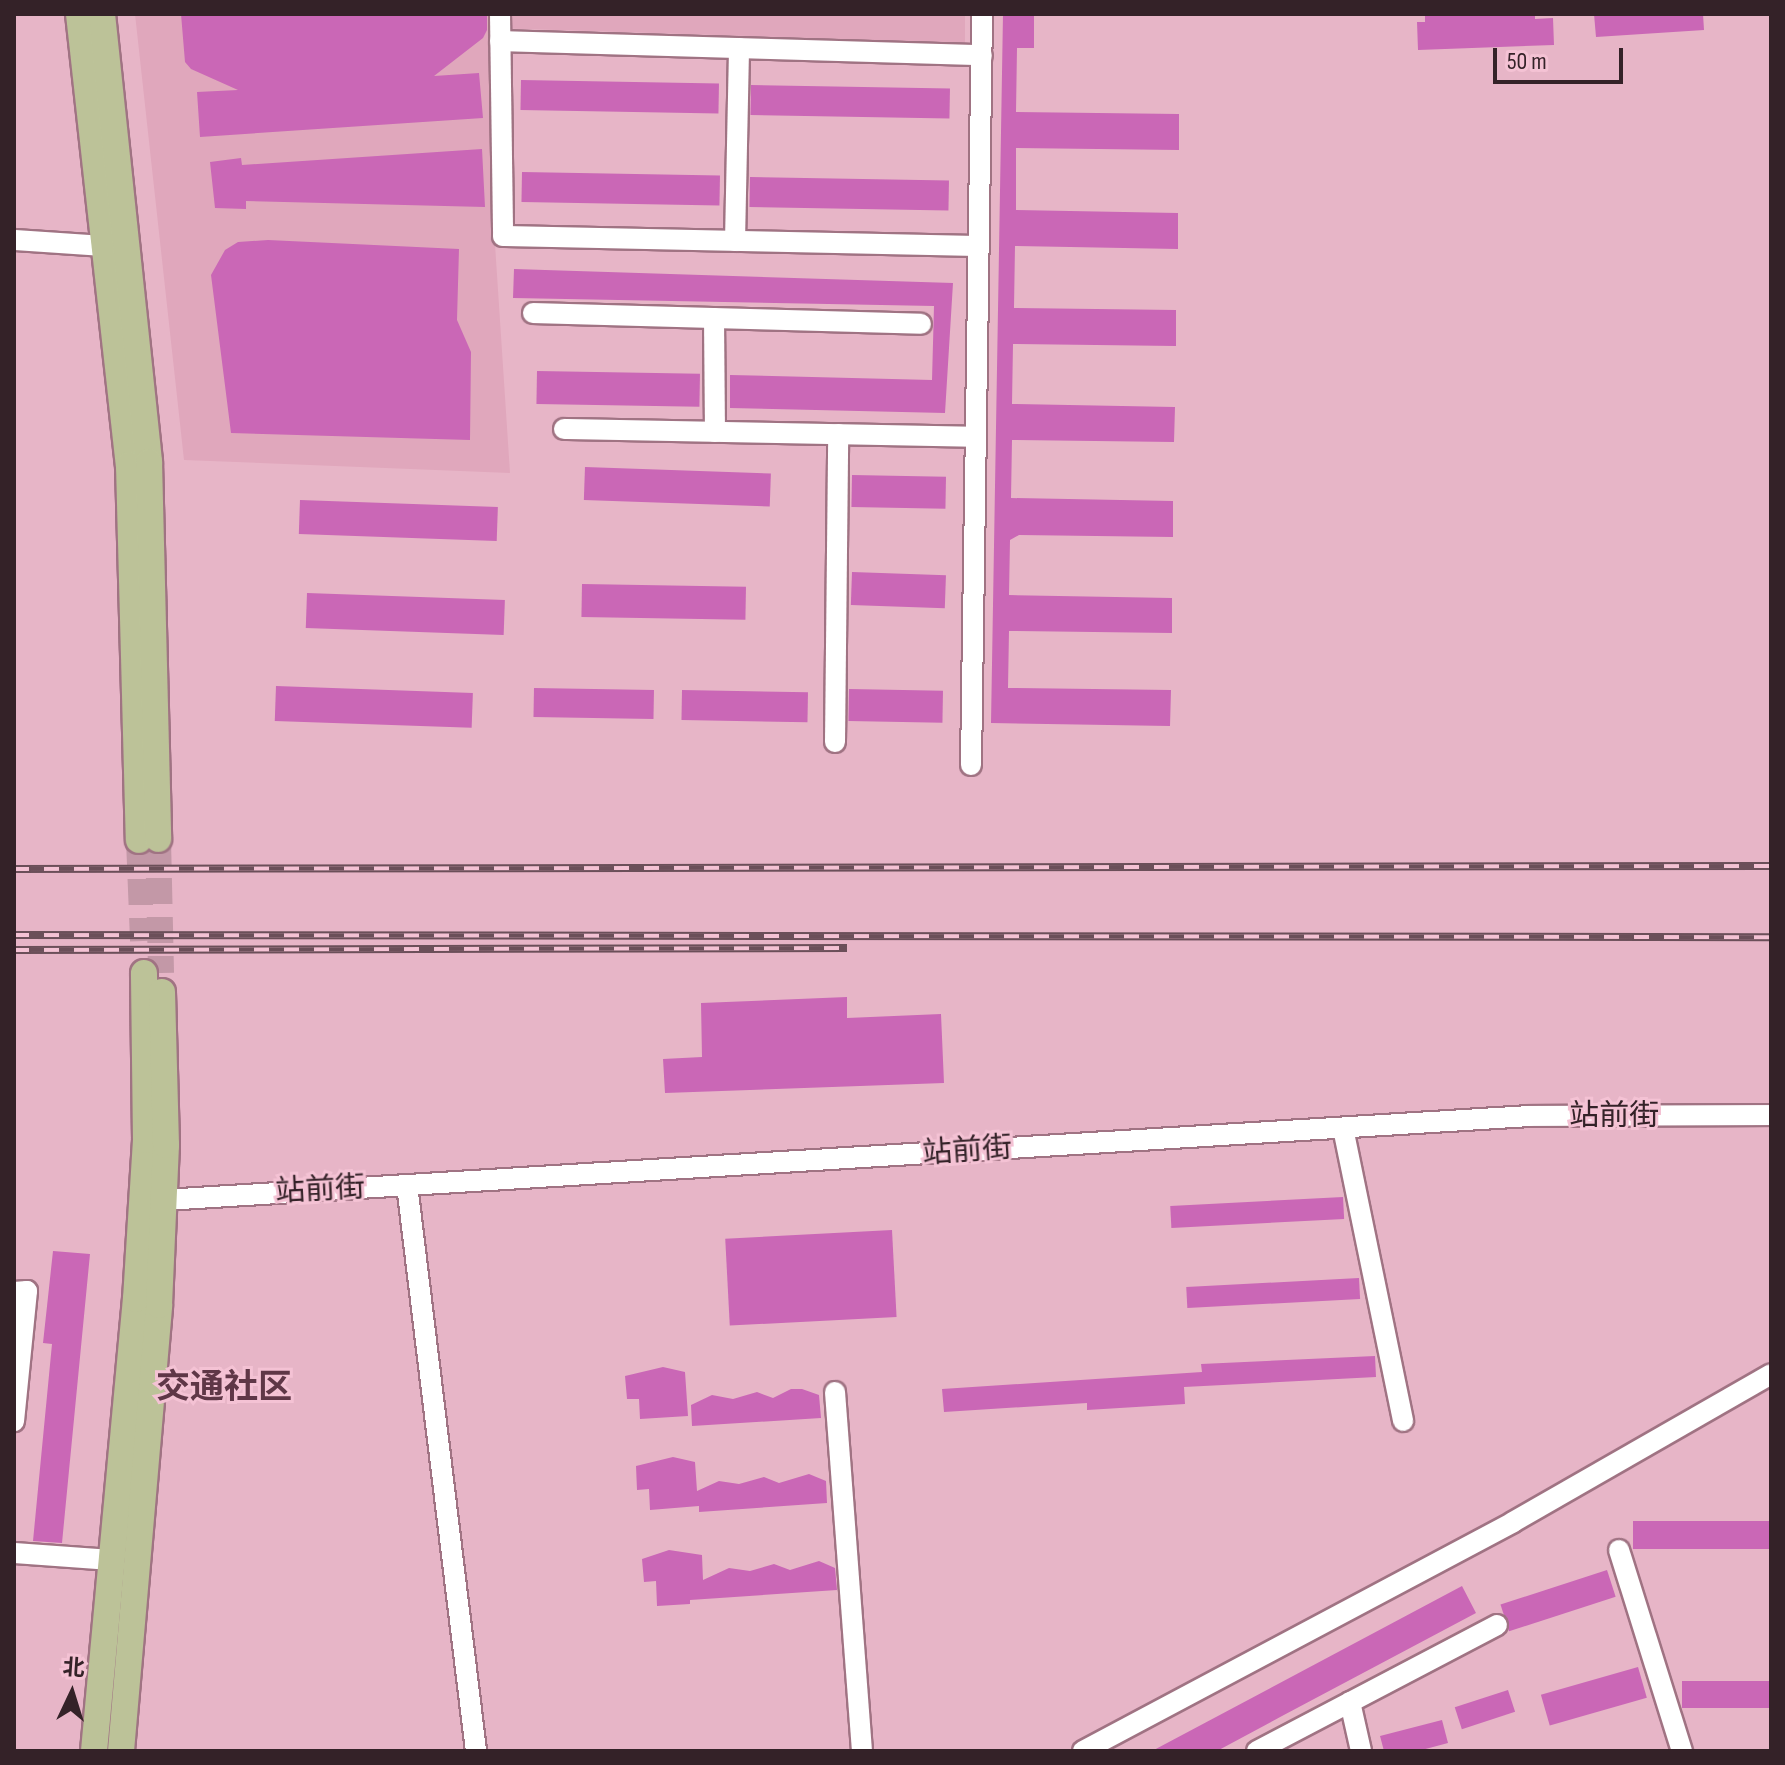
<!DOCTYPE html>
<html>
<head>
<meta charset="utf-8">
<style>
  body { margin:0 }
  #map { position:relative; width:1785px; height:1765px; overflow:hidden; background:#e7b5c7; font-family:"Sofia Sans Condensed","Noto Sans SC",sans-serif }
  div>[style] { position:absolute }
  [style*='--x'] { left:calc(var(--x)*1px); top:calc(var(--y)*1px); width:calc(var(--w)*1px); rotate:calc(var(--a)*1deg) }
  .built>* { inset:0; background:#e0a7bc }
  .building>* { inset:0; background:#ca67b6; transform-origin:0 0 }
  .major-tunnel>* { height:26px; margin-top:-13px; transform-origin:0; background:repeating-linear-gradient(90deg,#c398a7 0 26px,transparent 0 39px) }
  .roads { filter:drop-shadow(2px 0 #a07383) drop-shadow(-2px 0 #a07383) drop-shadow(0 2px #a07383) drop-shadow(0 -2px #a07383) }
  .minor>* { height:20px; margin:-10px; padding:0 10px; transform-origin:10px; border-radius:10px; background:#fff }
  .major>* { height:26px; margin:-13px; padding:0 13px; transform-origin:13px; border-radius:13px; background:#bcc298 }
  .rail>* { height:8px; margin-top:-4px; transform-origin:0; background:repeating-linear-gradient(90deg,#f4c2d4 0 15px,#6b4f59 0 30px); box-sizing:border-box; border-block:2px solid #6b4f59 }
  span { translate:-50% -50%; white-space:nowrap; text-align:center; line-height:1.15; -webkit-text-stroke:6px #f4c2d4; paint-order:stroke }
  .street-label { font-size:30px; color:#342228 }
  .quarter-label { font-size:34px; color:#5f3747; font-weight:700 }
  .frame { position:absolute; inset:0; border:16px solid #342228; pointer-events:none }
  .north { position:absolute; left:32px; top:1653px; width:80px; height:80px; -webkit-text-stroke:6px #f4c2d4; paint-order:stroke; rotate:4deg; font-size:22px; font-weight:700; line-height:32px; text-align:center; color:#342228 }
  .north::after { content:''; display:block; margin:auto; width:28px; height:36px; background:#342228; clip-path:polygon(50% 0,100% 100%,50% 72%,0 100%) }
  .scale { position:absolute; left:1493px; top:48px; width:130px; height:36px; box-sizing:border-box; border:4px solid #342228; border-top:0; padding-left:10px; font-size:24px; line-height:28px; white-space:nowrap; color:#342228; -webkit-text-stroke:6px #f4c2d4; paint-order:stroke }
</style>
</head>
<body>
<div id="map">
  <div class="built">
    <i style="clip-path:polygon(135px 14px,965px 14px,965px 43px,495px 28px,490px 56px,494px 229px,510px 473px,184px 460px)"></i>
  </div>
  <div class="building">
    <i style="clip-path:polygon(181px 14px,487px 14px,487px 30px,483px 38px,434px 76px,479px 73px,483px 118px,200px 137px,197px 92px,238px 90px,191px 69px,185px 62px)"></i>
    <i style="clip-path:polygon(1003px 14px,1034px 14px,1034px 48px,1017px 48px,1016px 112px,1179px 114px,1179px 150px,1016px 148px,1016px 210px,1178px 213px,1178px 249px,1015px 246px,1014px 308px,1176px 310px,1176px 346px,1013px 344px,1012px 404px,1175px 407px,1174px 442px,1012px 440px,1011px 498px,1173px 501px,1173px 537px,1019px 535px,1010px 540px,1009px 595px,1172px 598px,1172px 633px,1009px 631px,1008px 688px,1171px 690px,1170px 726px,991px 723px)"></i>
    <i style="clip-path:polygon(1535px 14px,1535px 19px,1553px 18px,1554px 45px,1418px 50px,1417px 22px,1425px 22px,1425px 15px)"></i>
    <i style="clip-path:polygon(1594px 14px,1703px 14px,1704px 30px,1596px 37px)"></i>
    <i style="left:521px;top:80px;width:198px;height:30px;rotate:1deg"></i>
    <i style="left:751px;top:85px;width:199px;height:30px;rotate:1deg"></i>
    <i style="clip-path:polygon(482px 149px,485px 207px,246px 201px,246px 209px,215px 208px,210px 162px,241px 158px,242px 165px)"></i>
    <i style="left:522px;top:172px;width:198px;height:30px;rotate:1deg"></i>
    <i style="left:750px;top:177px;width:199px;height:30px;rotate:1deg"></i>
    <i style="clip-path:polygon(268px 240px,459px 249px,457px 320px,471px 352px,470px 440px,231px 433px,211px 275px,225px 250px,238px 242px)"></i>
    <i style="clip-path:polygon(514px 269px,953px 283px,945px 413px,730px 408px,730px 375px,932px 380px,934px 306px,513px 298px)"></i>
    <i style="left:537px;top:371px;width:163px;height:33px;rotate:1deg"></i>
    <i style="left:585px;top:467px;width:186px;height:33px;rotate:2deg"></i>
    <i style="left:852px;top:475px;width:94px;height:32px;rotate:1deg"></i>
    <i style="left:300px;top:500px;width:198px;height:34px;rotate:2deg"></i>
    <i style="left:852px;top:572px;width:94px;height:33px;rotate:2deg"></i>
    <i style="left:582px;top:584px;width:164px;height:33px;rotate:1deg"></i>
    <i style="left:307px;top:593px;width:198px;height:35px;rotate:2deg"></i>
    <i style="left:276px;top:686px;width:197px;height:35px;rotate:2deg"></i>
    <i style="left:534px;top:688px;width:120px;height:29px;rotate:1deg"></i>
    <i style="left:849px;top:689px;width:94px;height:32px;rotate:1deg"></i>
    <i style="left:682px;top:690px;width:126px;height:30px;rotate:1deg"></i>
    <i style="clip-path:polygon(847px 997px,847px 1018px,941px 1014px,944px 1083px,665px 1093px,663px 1059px,702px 1057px,701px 1003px)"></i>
    <i style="left:1343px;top:1197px;width:22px;height:173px;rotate:87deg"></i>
    <i style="left:892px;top:1230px;width:87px;height:167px;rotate:87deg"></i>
    <i style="clip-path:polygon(53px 1251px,90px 1254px,62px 1543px,33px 1541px,52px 1344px,43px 1343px)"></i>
    <i style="left:1359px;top:1278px;width:21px;height:173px;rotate:87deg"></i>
    <i style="clip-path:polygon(1375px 1356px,1376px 1377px,1184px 1387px,1185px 1404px,1087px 1410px,1087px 1403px,944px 1412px,942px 1389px,1202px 1372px,1201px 1364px)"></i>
    <i style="clip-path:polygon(663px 1367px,685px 1372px,688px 1416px,640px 1419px,639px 1399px,627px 1399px,625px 1376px)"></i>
    <i style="clip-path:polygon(791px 1389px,802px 1389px,819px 1395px,821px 1418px,692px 1426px,691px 1405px,712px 1395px,733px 1399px,757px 1392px,773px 1398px)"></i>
    <i style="clip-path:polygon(673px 1457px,695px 1462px,697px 1491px,719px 1481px,739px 1484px,764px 1477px,779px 1483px,809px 1474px,826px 1481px,827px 1503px,699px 1512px,699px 1506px,650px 1510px,649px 1489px,637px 1490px,636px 1466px)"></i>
    <i style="left:1771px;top:1521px;width:28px;height:138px;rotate:90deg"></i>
    <i style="clip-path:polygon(669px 1550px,702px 1555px,703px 1580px,729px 1568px,750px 1571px,774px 1564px,790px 1570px,819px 1561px,835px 1568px,837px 1590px,690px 1600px,690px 1604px,657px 1606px,656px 1581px,644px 1582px,642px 1559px)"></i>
    <i style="left:1607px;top:1570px;width:28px;height:112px;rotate:72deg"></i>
    <i style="clip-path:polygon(1462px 1586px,1476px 1613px,1282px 1716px,1217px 1751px,1152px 1751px)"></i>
    <i style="left:1638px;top:1667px;width:32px;height:101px;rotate:74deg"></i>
    <i style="left:1771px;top:1681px;width:27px;height:89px;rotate:90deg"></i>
    <i style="left:1508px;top:1690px;width:23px;height:56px;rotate:72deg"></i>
    <i style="clip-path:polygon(1442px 1720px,1448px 1743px,1418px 1751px,1384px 1751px,1380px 1736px)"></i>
  </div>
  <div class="major-tunnel">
    <i style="--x:158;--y:839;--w:134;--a:88.7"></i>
    <i style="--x:139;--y:840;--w:101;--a:87.7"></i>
  </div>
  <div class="roads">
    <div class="minor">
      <i style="--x:500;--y:14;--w:222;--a:89.2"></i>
      <i style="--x:503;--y:236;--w:476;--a:1.2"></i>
      <i style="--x:500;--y:41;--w:482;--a:1.7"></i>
      <i style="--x:14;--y:240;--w:91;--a:3.8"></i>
      <i style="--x:735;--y:241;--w:193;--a:-88.8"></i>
      <i style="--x:533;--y:313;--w:388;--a:1.6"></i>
      <i style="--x:714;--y:318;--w:114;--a:89.5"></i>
      <i style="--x:564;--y:429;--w:412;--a:1.1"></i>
      <i style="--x:835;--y:742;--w:308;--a:-89.4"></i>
      <i style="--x:971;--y:765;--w:751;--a:-89.16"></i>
      <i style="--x:1343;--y:1128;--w:299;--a:78.4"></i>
      <i style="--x:407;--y:1185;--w:570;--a:83.05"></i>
      <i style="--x:164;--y:1200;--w:1368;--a:-3.52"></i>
      <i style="--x:1529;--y:1116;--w:242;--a:-0.2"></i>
      <i style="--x:14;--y:1292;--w:13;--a:-4"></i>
      <i style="--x:27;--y:1291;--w:131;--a:95.7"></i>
      <i style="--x:835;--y:1392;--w:360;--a:85.7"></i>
      <i style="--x:1619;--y:1550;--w:211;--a:72.6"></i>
      <i style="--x:14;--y:1553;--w:98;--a:4.1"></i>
      <i style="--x:1350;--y:1702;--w:50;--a:77.3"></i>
      <i style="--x:1083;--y:1751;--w:487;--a:-28"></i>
      <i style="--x:1513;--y:1522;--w:297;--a:-29.8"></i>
      <i style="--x:1257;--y:1751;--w:271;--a:-27.7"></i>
    </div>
    <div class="major">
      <i style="--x:79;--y:14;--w:454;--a:83.7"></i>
      <i style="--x:129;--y:465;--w:375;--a:88.5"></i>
      <i style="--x:102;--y:14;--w:450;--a:84"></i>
      <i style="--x:149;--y:462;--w:377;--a:88.6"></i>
      <i style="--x:94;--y:1751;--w:454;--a:-84.7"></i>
      <i style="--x:136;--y:1299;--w:159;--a:-86.4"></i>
      <i style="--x:146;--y:1140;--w:167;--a:-90.7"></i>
      <i style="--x:121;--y:1751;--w:448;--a:-85.1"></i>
      <i style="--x:159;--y:1305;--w:160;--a:-87.5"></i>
      <i style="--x:166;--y:1145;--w:153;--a:-91.5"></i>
    </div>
  </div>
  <div class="rail">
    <i style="--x:14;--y:869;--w:1757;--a:-0.1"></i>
    <i style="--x:14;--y:935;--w:1757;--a:0.07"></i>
    <i style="--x:14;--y:950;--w:833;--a:-0.14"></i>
  </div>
  <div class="street-label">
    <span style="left:1614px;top:1116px">站前街</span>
    <span style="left:967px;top:1151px;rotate:-4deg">站前街</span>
    <span style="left:320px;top:1190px;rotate:-3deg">站前街</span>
  </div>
  <div class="quarter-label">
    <span style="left:224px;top:1388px">交通社区</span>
  </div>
  <div class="frame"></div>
  <div class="north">北</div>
  <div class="scale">50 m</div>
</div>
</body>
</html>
